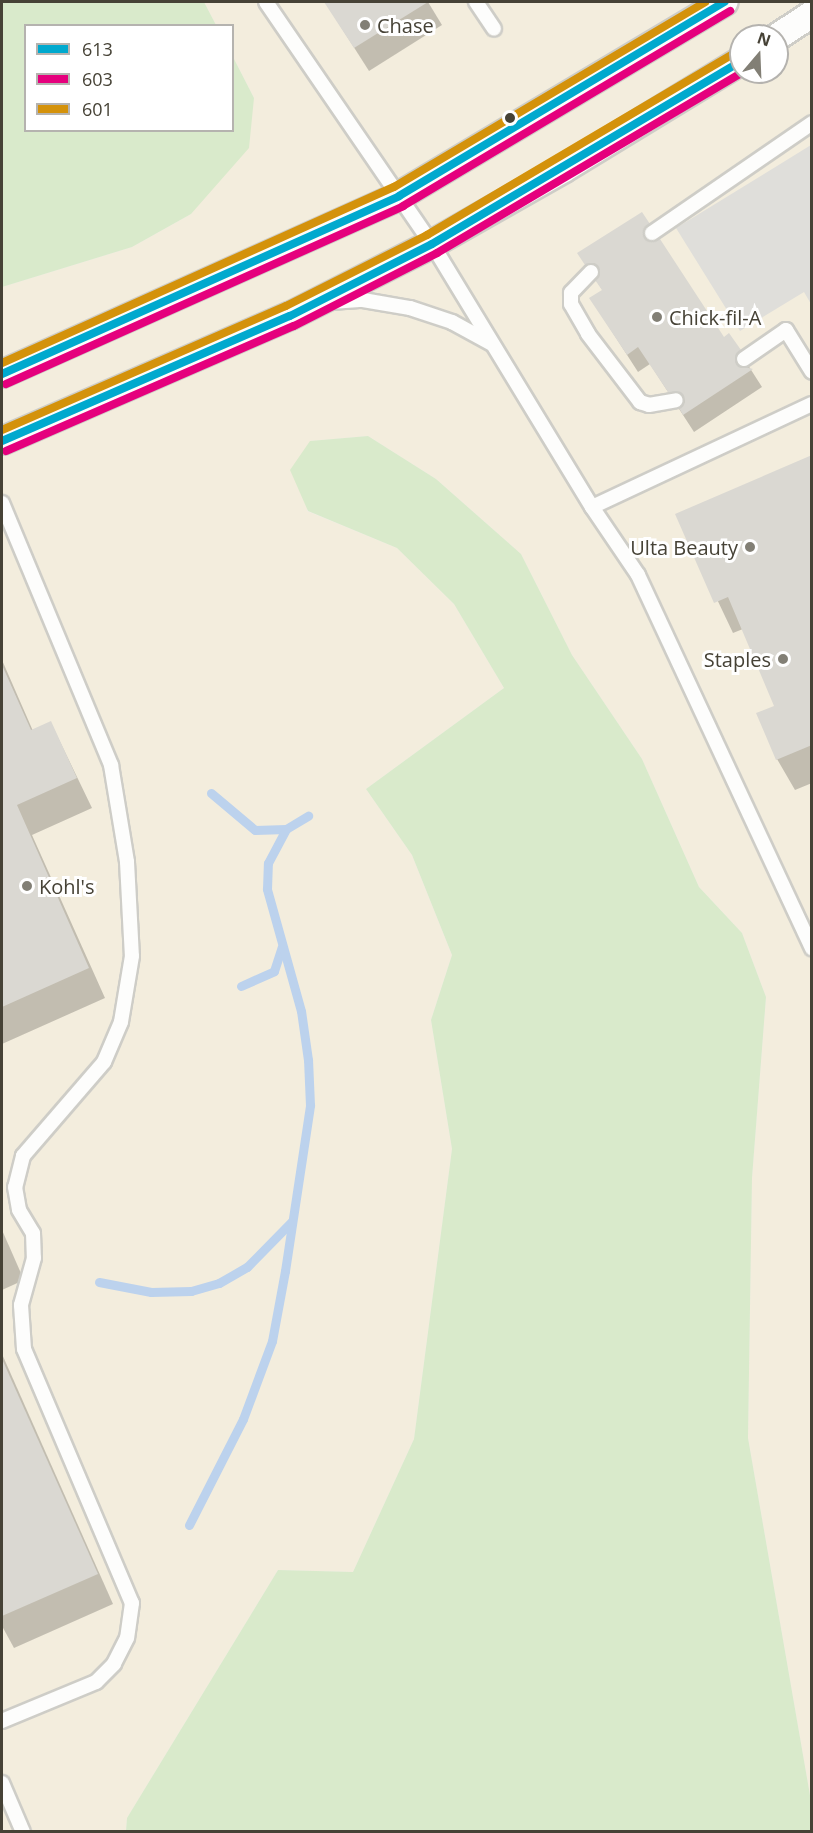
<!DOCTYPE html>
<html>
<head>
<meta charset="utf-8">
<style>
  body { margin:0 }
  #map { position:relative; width:813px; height:1833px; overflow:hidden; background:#f0efea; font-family:"Open Sans",sans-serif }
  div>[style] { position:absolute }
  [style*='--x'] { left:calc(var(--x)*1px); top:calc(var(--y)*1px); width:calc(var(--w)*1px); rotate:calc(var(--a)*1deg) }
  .commercial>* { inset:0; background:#f3eddd }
  .green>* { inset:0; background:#d9eacb }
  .parking>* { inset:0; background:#dfdeda }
  .shadow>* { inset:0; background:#0003 }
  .stream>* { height:9px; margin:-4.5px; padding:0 4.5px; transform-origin:4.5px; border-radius:4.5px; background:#bcd2ed }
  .building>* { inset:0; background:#dad8d2 }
  .roads { filter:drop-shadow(2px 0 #cecdc7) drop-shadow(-2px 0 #cecdc7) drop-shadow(0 2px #cecdc7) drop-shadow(0 -2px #cecdc7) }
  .service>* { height:14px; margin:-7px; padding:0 7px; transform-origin:7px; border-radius:7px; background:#fdfdfc }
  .minor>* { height:26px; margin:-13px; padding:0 13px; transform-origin:13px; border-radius:13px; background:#fdfdfc }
  .bus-1>* { height:8px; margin:-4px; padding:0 4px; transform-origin:4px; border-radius:4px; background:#00a9ce }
  .bus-2>* { height:8px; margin:-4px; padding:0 4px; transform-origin:4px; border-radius:4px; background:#e5007d }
  .bus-3>* { height:8px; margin:-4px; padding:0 4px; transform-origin:4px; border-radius:4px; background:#d4920b }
  .dots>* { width:16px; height:16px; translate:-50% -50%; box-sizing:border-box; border:3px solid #fff; border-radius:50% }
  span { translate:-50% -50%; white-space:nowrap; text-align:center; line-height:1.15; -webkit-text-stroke:6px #fff; paint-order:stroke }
  .poi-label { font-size:20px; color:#464236 }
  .left { translate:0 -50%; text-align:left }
  .right { translate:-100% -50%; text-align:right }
  .frame { position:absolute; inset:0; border:3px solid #464236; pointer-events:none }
  .legend { position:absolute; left:24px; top:24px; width:210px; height:108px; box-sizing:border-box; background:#fff; border:2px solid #b5b3af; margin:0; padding:8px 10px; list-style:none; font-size:18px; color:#464236 }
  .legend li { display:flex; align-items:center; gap:12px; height:30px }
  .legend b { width:30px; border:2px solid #b5b3af }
  .north { position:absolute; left:729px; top:24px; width:60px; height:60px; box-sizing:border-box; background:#fff; border:2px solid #b5b3af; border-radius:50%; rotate:19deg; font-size:16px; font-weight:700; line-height:24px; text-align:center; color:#464236 }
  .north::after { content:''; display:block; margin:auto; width:21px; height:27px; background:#827f75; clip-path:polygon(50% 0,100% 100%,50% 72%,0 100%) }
</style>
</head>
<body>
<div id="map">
  <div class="commercial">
    <i style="clip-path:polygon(evenodd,204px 2px,811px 2px,811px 1801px,748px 1438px,752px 1178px,766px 997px,742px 933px,699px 887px,642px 759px,572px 655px,521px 554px,436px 479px,368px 436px,310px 441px,307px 511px,397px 548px,454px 604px,504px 688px,366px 789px,412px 855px,452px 955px,431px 1020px,452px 1149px,414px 1439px,353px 1572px,278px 1570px,127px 1818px,126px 1831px,2px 1832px,2px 287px,132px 247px,191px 214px,254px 98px,233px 57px,232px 26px,216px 25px,204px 2px,741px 36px,777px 36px,777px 72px,741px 72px,741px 36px)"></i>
  </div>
  <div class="green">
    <i style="clip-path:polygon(2px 2px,204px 2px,216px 25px,26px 26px,26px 130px,232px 130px,233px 57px,254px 98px,249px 148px,191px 214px,132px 247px,2px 287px)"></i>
    <i style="clip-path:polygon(368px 436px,436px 479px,521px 554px,572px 655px,642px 759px,699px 887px,742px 933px,766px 997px,752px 1178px,748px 1438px,811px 1801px,811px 1831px,126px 1831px,127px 1818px,278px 1570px,353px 1572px,414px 1439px,452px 1149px,431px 1020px,452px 955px,412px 855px,366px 789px,504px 688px,454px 604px,397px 548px,308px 511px,290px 470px,310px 441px)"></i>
  </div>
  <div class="parking">
    <i style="clip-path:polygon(811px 145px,811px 304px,804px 292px,740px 331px,676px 228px)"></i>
  </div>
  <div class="shadow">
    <i style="clip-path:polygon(325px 2px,428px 2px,442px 25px,369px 71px)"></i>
    <i style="clip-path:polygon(648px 224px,724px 339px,739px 351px,762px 387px,694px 432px,650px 364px,638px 372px,602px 316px,603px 291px,579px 254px)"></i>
    <i style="clip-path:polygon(812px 456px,812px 783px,795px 790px,777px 759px,776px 707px,743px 629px,733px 633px,677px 515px)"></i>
    <i style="clip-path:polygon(2px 660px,33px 731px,51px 723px,92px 808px,32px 835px,105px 998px,2px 1044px)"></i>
    <i style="clip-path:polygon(2px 1230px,24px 1280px,2px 1290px)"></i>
    <i style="clip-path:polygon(2px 1354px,113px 1604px,14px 1648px,2px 1626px)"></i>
  </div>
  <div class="stream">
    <i style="--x:211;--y:793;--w:57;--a:40.1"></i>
    <i style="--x:255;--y:830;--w:31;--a:-2"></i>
    <i style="--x:241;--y:986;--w:36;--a:-24"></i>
    <i style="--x:274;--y:971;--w:25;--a:-72"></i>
    <i style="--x:99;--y:1282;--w:53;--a:10.9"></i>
    <i style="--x:151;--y:1292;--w:40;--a:-1.4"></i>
    <i style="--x:191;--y:1291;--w:29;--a:-16"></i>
    <i style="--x:219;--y:1283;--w:32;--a:-30"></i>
    <i style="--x:247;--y:1267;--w:64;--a:-45.6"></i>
    <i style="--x:189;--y:1525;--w:119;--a:-63"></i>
    <i style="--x:243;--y:1419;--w:83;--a:-69.6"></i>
    <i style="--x:272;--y:1341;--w:71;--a:-79.5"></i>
    <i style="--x:285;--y:1271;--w:168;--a:-81.4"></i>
    <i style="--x:310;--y:1105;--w:45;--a:-92.5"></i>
    <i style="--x:308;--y:1060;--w:49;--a:-98.1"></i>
    <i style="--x:301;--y:1011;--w:127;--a:-105.6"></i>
    <i style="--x:267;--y:889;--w:26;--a:-88"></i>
    <i style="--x:268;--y:863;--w:38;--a:-62"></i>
    <i style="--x:286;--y:829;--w:26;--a:-31"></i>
  </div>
  <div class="building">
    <i style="clip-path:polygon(324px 2px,428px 2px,354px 48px)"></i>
    <i style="clip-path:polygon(642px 212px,650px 224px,644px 230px,645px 239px,652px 242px,660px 239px,724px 337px,729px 333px,741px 350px,736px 356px,737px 365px,753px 369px,683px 415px,679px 408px,685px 402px,683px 395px,668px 392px,638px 347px,627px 355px,589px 298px,602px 290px,595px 280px,600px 270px,594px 263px,585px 265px,577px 253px)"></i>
    <i style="clip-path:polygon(812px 455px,812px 745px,776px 760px,756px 713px,774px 706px,728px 597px,714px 603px,675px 514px)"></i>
    <i style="clip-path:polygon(2px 665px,31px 730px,51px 721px,77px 778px,17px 805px,89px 968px,2px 1007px)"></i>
    <i style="clip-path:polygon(2px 1359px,98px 1574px,2px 1616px)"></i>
  </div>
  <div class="roads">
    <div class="service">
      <i style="--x:266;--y:2;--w:293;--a:55.6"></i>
      <i style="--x:432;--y:244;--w:308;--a:58.7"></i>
      <i style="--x:592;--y:507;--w:82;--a:55.9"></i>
      <i style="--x:638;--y:575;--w:412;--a:65"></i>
      <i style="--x:476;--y:2;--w:32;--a:56"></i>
      <i style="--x:652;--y:233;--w:194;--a:-34.5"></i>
      <i style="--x:591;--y:272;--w:29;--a:134"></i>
      <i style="--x:571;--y:293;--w:11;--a:90"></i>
      <i style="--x:571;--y:304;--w:34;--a:60"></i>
      <i style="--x:588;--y:334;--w:86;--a:52.6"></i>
      <i style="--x:640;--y:402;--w:9;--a:18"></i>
      <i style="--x:649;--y:405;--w:27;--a:-10"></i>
      <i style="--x:331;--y:302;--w:32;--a:-4"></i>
      <i style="--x:363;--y:300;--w:48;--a:9.7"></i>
      <i style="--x:410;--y:308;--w:44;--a:18.4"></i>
      <i style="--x:452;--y:322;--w:46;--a:28.8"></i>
      <i style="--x:744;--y:359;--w:51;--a:-34.6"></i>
      <i style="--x:786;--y:330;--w:49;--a:58.2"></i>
      <i style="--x:2;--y:503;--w:284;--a:67.4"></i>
      <i style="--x:111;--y:765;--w:98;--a:80.6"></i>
      <i style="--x:127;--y:862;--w:94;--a:87"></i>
      <i style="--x:132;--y:956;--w:67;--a:99.5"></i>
      <i style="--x:121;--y:1022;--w:43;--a:113"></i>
      <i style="--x:104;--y:1062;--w:124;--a:130.8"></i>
      <i style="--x:23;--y:1156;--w:32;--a:104"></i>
      <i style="--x:15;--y:1187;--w:23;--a:80"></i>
      <i style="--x:19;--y:1210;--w:27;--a:59"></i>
      <i style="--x:33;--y:1233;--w:25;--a:88"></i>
      <i style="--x:34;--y:1258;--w:49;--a:105.5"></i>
      <i style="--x:21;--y:1305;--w:44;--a:86.1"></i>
      <i style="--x:24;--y:1349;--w:276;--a:67"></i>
      <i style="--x:132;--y:1603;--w:35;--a:98"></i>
      <i style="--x:127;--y:1638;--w:29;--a:117"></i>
      <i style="--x:114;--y:1664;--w:25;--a:135"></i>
      <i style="--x:96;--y:1682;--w:102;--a:157.5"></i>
      <i style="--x:592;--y:507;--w:243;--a:-25.1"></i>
      <i style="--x:2;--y:1783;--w:53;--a:66.8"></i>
    </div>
    <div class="minor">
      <i style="--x:777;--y:37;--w:42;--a:-33.3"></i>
      <i style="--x:2;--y:374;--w:435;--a:-24.1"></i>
      <i style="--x:399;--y:196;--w:379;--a:-30.8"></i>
      <i style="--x:2;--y:441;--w:314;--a:-23.5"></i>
      <i style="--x:290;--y:316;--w:159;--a:-26.9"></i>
      <i style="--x:432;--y:244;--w:152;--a:-29.6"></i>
      <i style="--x:564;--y:169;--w:207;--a:-31.4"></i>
    </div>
  </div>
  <div class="bus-1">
    <i style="--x:2;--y:374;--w:435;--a:-24.1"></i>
    <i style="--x:399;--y:196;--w:379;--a:-30.8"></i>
    <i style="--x:2;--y:441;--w:314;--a:-23.5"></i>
    <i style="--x:290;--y:316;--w:159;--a:-26.9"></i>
    <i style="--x:432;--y:244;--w:359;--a:-30.6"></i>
  </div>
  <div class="bus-2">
    <i style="--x:6;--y:384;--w:435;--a:-24.1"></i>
    <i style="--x:403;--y:206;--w:381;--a:-30.8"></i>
    <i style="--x:6;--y:451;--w:314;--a:-23.5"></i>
    <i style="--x:294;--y:326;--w:161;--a:-27"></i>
    <i style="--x:437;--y:253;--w:356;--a:-30.6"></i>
  </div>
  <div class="bus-3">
    <i style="--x:2;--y:363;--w:430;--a:-24.2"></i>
    <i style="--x:394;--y:187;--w:362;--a:-30.7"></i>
    <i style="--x:2;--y:430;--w:310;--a:-23.6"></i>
    <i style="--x:286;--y:306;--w:158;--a:-26.7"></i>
    <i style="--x:427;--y:235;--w:359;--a:-30.6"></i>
  </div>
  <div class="dots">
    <i style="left:365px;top:25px;background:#827f75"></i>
    <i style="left:510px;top:118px;background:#464236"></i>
    <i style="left:657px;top:317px;background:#827f75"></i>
    <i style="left:750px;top:547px;background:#827f75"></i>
    <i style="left:783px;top:659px;background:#827f75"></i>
    <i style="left:27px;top:886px;background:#827f75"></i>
  </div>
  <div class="poi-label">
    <span class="left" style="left:377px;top:25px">Chase</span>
    <span class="left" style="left:669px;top:317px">Chick-fil-A</span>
    <span class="right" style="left:738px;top:547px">Ulta Beauty</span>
    <span class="right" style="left:771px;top:659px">Staples</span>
    <span class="left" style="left:39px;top:886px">Kohl's</span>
  </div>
  <div class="frame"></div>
  <ul class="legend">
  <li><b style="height:8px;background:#00a9ce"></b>613</li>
  <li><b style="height:8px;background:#e5007d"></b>603</li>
  <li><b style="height:8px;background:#d4920b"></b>601</li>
  </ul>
  <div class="north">N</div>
</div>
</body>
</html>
